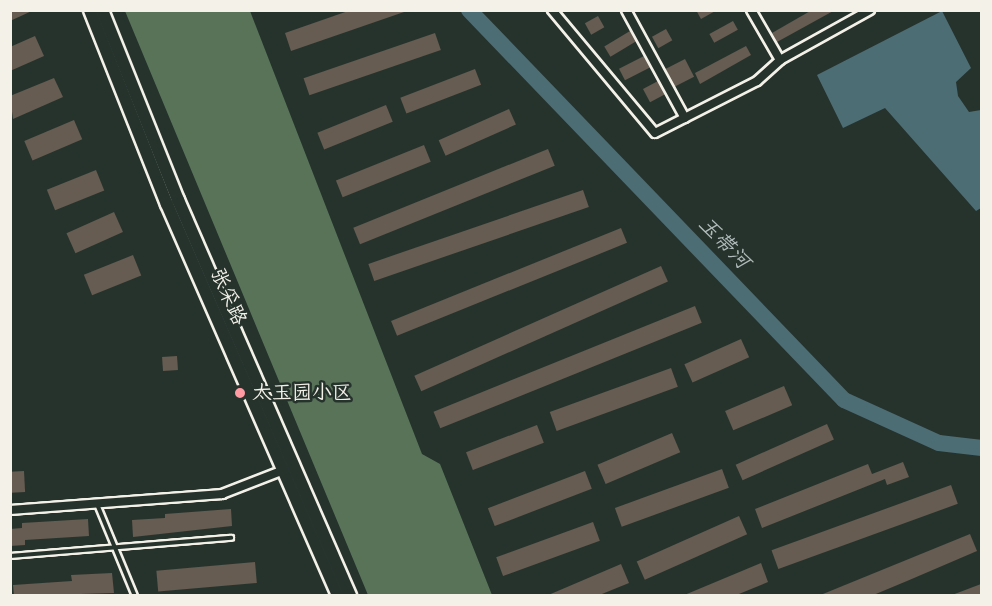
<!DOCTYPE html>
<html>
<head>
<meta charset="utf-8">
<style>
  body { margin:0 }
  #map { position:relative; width:992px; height:606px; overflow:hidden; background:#26332d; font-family:"Architects Daughter","LXGW WenKai TC",sans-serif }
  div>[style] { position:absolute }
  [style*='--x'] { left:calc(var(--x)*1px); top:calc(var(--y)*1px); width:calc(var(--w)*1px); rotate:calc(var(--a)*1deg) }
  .green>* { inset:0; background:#597359 }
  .water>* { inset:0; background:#4d6d74 }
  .river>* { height:16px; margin:-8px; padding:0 8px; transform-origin:8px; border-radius:8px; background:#4d6d74 }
  .building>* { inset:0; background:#665c51; transform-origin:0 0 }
  .roads { filter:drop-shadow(2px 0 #f4f1e8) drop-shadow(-2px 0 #f4f1e8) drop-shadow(0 2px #f4f1e8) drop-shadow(0 -2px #f4f1e8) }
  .lane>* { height:4px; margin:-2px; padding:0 2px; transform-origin:2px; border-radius:2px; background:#26332d }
  .street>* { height:8px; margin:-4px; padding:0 4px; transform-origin:4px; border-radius:4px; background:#26332d }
  .primary>* { height:12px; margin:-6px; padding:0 6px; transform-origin:6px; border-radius:6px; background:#26332d }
  .dots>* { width:16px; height:16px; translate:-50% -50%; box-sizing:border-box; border:3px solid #26332d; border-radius:50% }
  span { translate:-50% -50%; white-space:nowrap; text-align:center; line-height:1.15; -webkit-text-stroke:5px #26332d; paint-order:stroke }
  .street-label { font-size:20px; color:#f4f1e8 }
  .poi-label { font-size:20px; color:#f4f1e8 }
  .left { translate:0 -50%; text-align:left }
  .water-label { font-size:21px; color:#b1bcba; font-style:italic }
  .frame { position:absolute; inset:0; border:12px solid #f4f1e8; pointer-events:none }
</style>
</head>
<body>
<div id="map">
  <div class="green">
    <i style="clip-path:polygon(125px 11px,250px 11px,422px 454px,440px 464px,492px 595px,368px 595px)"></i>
  </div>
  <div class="water">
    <i style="clip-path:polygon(942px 11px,971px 68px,956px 82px,958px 96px,969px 112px,981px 110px,981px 208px,976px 211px,885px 108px,843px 128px,817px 75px)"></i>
  </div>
  <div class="river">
    <i style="--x:469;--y:10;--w:541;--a:46.12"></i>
    <i style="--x:844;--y:400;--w:104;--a:24.4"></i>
    <i style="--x:939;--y:443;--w:43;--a:6.6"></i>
  </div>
  <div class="building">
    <i style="clip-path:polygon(10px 10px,34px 10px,10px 21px)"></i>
    <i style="clip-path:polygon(351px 10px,404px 12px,291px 51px,285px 33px)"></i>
    <i style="clip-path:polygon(696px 10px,717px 10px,701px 19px)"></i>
    <i style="clip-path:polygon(812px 10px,835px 10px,777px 42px,772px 33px)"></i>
    <i style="left:598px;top:16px;width:13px;height:15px;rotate:61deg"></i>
    <i style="left:733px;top:21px;width:10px;height:27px;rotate:61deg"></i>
    <i style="left:666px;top:29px;width:13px;height:16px;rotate:61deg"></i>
    <i style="left:630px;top:31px;width:12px;height:30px;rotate:59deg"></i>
    <i style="left:435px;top:33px;width:18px;height:139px;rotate:71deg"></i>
    <i style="clip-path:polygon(35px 36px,44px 56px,10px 71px,10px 47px)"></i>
    <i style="clip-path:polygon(746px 46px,751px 55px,700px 84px,695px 73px)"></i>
    <i style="left:644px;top:56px;width:13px;height:28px;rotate:63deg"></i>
    <i style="left:685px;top:59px;width:20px;height:22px;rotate:63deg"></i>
    <i style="left:475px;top:69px;width:17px;height:80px;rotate:69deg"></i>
    <i style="clip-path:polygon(54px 78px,63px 97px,13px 119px,10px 96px)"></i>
    <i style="left:658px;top:81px;width:15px;height:17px;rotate:62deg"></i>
    <i style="left:386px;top:105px;width:18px;height:74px;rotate:68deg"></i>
    <i style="left:509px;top:109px;width:17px;height:77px;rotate:66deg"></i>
    <i style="left:74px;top:120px;width:21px;height:54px;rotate:67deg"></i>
    <i style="left:424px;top:145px;width:18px;height:95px;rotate:68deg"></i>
    <i style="left:548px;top:149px;width:18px;height:210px;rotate:68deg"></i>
    <i style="left:96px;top:170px;width:22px;height:53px;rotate:68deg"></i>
    <i style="left:583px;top:190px;width:18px;height:227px;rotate:71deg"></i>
    <i style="left:114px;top:212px;width:22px;height:52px;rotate:66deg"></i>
    <i style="left:621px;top:228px;width:16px;height:248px;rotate:68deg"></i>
    <i style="left:133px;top:255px;width:22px;height:53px;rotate:68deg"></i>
    <i style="left:661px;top:266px;width:17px;height:270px;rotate:66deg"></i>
    <i style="left:695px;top:306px;width:18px;height:282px;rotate:68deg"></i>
    <i style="left:741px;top:339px;width:20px;height:62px;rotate:66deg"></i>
    <i style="left:177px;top:356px;width:14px;height:15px;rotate:86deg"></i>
    <i style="left:671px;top:368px;width:20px;height:129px;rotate:70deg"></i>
    <i style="left:784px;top:386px;width:21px;height:64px;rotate:67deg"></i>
    <i style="left:827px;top:424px;width:17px;height:100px;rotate:66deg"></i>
    <i style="left:537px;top:425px;width:19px;height:76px;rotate:69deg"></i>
    <i style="left:672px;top:433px;width:21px;height:81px;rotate:67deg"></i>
    <i style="clip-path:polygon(903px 462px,909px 477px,887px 485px,885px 479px,762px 528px,755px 509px,868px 464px,872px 474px)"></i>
    <i style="left:722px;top:469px;width:20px;height:114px;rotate:70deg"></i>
    <i style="left:24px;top:471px;width:21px;height:14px;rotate:87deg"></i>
    <i style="left:585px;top:471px;width:19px;height:104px;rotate:69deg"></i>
    <i style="left:951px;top:485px;width:20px;height:191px;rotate:70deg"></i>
    <i style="clip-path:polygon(231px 509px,232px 526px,133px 537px,132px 520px,165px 518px,165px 514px)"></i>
    <i style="left:739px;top:516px;width:20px;height:112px;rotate:66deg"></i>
    <i style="clip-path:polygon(88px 519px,89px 536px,25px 540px,25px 545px,10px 546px,10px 529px,22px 528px,22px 523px)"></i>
    <i style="left:593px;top:522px;width:20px;height:103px;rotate:70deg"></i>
    <i style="clip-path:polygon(970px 534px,977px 551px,907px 581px,871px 596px,818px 596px)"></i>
    <i style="left:255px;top:562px;width:21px;height:99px;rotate:85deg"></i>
    <i style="clip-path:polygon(761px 563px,768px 582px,734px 596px,682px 596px)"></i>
    <i style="clip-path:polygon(621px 564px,629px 583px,597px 596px,546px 596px)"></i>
    <i style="clip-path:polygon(112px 573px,114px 593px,14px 596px,13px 585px,72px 581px,71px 575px)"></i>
    <i style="clip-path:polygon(981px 584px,981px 596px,952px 596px,952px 595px)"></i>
  </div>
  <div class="roads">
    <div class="lane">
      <i style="--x:97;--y:504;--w:100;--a:67.6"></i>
      <i style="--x:10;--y:556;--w:222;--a:-4.7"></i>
    </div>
    <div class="street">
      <i style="--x:552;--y:10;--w:160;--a:50.1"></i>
      <i style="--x:655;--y:133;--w:114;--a:-27"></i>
      <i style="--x:757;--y:81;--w:31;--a:-42"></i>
      <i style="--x:780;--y:60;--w:103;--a:-29.1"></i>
      <i style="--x:626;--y:10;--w:123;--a:61.4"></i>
      <i style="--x:751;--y:10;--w:58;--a:59.9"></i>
      <i style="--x:10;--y:510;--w:213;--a:-4.3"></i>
      <i style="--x:222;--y:494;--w:69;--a:-21.3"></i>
    </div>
    <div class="primary">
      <i style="--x:90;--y:10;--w:209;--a:68.4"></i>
      <i style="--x:167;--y:204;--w:428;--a:66.4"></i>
      <i style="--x:102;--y:10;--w:205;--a:68.2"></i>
      <i style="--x:178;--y:200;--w:432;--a:66.5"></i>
    </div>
  </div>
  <div class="dots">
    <i style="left:240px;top:393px;background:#ff9aa2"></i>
  </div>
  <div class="street-label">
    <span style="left:228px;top:297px;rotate:66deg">张采路</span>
  </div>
  <div class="poi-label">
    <span class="left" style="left:252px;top:393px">太玉园小区</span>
  </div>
  <div class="water-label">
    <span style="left:724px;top:243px;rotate:46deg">玉带河</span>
  </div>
  <div class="frame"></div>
</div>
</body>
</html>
